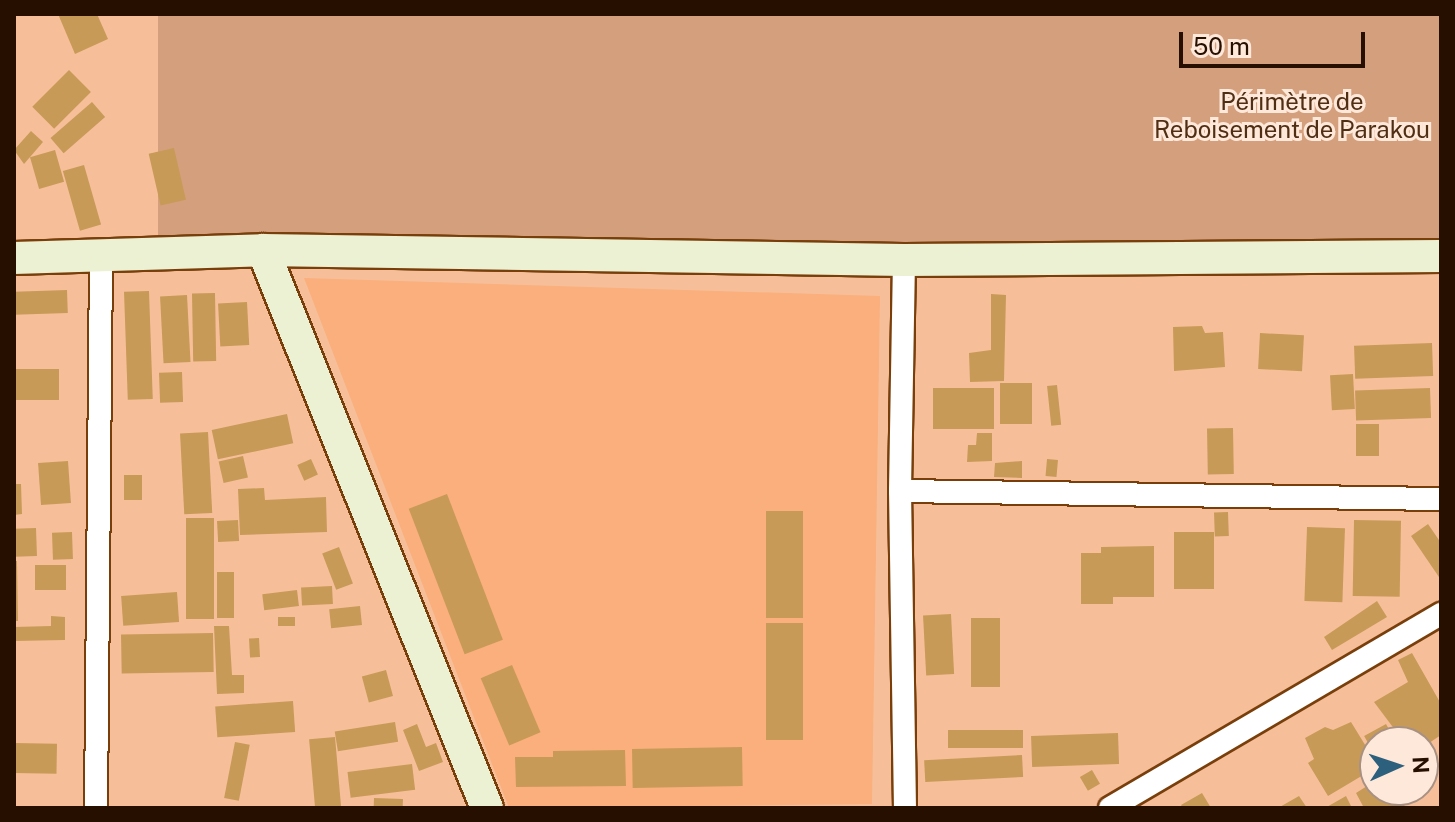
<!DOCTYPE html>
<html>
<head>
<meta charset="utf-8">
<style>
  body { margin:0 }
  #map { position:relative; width:1455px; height:822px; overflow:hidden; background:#f6bf9a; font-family:"Public Sans",sans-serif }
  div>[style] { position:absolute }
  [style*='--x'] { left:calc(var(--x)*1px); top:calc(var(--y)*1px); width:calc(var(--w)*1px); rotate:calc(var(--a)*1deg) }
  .built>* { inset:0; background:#faaf7c }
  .green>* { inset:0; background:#d49f7c; transform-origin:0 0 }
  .building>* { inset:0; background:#c89a57; transform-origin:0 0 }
  .roads { filter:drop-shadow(2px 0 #793f0b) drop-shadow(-2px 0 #793f0b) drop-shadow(0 2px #793f0b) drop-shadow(0 -2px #793f0b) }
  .street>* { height:22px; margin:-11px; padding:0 11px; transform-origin:11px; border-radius:11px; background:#fff }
  .secondary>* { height:32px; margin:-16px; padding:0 16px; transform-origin:16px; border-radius:16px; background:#edf1d3 }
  span { translate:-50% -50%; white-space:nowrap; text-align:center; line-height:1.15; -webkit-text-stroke:6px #fee8da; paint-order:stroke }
  .park-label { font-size:24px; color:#502e14 }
  .frame { position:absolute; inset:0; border:16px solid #270f00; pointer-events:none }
  .north { position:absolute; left:1359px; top:726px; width:80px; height:80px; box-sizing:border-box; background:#fee8da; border:2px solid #a89183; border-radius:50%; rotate:87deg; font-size:22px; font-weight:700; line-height:32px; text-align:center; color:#270f00 }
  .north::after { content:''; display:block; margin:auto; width:28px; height:36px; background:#2d607d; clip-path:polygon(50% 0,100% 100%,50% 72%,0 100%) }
  .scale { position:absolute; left:1179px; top:32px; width:186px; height:36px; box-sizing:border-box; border:4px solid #270f00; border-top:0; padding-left:10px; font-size:24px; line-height:28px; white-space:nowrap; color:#270f00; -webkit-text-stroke:6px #fee8da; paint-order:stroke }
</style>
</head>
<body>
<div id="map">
  <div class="built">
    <i style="clip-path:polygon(304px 278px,880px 296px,872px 804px,509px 808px)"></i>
  </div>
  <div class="green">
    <i style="left:158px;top:14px;width:1283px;height:228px"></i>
  </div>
  <div class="building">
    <i style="clip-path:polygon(58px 14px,97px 14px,108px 39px,75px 54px)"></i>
    <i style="left:69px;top:70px;width:31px;height:52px;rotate:45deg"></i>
    <i style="left:92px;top:102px;width:20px;height:55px;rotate:49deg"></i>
    <i style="clip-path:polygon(31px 131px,43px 142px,24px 164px,14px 150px)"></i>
    <i style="left:174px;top:148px;width:53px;height:26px;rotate:77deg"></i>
    <i style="left:55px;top:150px;width:33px;height:26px;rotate:74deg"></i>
    <i style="left:84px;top:165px;width:62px;height:22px;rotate:74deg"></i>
    <i style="left:67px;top:290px;width:23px;height:53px;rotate:88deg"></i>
    <i style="left:149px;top:291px;width:108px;height:25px;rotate:88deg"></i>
    <i style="left:215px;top:293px;width:68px;height:23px;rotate:89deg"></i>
    <i style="clip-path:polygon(991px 294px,1006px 295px,1004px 381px,970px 382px,969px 353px,991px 350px)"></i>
    <i style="left:187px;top:295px;width:67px;height:27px;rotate:87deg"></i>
    <i style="left:247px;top:302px;width:43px;height:29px;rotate:87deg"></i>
    <i style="clip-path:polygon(1202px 326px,1205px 333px,1223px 332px,1225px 367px,1174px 371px,1173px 327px)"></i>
    <i style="left:1260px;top:333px;width:44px;height:36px;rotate:3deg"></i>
    <i style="left:1432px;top:343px;width:33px;height:78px;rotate:88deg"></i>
    <i style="left:14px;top:369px;width:45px;height:31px"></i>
    <i style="left:182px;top:372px;width:30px;height:23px;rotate:88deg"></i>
    <i style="left:1353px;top:374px;width:35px;height:23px;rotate:87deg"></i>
    <i style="left:1000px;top:383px;width:32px;height:41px"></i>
    <i style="left:1057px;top:385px;width:40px;height:10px;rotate:84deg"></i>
    <i style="left:933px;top:388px;width:61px;height:41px"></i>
    <i style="left:1430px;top:388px;width:30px;height:75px;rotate:88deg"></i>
    <i style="left:287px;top:414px;width:30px;height:77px;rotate:78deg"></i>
    <i style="left:1379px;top:424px;width:32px;height:23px;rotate:90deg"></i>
    <i style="left:1233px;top:428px;width:46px;height:26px;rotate:89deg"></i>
    <i style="left:208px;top:432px;width:81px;height:28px;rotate:87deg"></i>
    <i style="clip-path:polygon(977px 433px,992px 433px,992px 461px,967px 462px,968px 445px,976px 445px)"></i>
    <i style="left:243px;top:456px;width:22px;height:25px;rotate:77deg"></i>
    <i style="left:311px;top:459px;width:17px;height:15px;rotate:66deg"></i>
    <i style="left:1047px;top:459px;width:11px;height:17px;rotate:5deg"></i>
    <i style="left:68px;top:461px;width:42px;height:30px;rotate:86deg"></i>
    <i style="clip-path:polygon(1022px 461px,1022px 478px,994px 477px,995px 463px)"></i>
    <i style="left:124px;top:475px;width:18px;height:25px"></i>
    <i style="clip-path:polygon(14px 484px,21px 484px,22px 514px,14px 515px)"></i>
    <i style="clip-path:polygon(264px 488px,265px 500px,326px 497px,327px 532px,240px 535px,238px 489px)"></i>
    <i style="left:447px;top:494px;width:156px;height:41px;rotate:69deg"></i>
    <i style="left:803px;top:511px;width:107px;height:37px;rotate:90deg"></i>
    <i style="left:1228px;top:512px;width:24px;height:14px;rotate:88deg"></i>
    <i style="left:186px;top:518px;width:28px;height:101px"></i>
    <i style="left:238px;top:520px;width:21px;height:21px;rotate:87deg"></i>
    <i style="left:1354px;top:520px;width:47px;height:76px;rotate:1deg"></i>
    <i style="clip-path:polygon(1428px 524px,1441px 543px,1441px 580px,1411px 536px)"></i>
    <i style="left:1307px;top:527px;width:38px;height:74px;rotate:2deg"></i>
    <i style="left:36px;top:528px;width:28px;height:22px;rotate:88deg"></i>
    <i style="left:72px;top:532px;width:27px;height:20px;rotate:88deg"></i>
    <i style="left:1214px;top:532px;width:57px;height:40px;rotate:90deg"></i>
    <i style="clip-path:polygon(1154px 546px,1154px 597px,1113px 597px,1113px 604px,1081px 604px,1081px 553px,1101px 553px,1101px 547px)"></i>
    <i style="left:339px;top:547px;width:39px;height:18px;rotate:69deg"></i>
    <i style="clip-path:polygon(14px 561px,17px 561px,18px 621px,14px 621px)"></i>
    <i style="left:66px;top:565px;width:25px;height:31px;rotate:90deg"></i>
    <i style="left:217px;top:572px;width:17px;height:46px"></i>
    <i style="left:332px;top:586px;width:18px;height:31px;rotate:87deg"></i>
    <i style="left:297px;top:590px;width:16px;height:35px;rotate:83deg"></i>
    <i style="left:177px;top:592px;width:30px;height:56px;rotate:86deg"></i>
    <i style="clip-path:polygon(1377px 601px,1387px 617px,1332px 650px,1324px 637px)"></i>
    <i style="left:360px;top:606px;width:19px;height:31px;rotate:84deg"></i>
    <i style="left:951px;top:614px;width:60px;height:28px;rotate:87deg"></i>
    <i style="clip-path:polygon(51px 616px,65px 617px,65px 640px,14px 641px,14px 627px,51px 626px)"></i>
    <i style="left:295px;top:617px;width:9px;height:17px;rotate:90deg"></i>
    <i style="left:971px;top:618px;width:29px;height:69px"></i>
    <i style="left:803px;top:623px;width:117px;height:37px;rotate:90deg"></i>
    <i style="clip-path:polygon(214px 626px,229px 626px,232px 675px,244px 675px,244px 693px,217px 694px)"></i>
    <i style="left:213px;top:633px;width:39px;height:92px;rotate:89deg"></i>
    <i style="left:259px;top:638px;width:19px;height:10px;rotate:87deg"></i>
    <i style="clip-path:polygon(1412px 653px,1441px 704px,1441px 735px,1423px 747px,1423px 742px,1404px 742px,1374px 702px,1408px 682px,1398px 660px)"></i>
    <i style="left:512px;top:665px;width:73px;height:34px;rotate:67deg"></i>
    <i style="left:386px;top:670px;width:27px;height:25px;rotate:75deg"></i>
    <i style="left:293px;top:701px;width:31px;height:78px;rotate:86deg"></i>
    <i style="left:395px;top:722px;width:20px;height:61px;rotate:81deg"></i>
    <i style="clip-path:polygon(1351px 722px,1375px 761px,1375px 768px,1328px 796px,1308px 763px,1314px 759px,1305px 738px,1325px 727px,1333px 730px)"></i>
    <i style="clip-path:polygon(417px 724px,426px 747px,436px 743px,443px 762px,419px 771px,403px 730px)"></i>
    <i style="left:1386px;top:724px;width:10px;height:25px;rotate:61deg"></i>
    <i style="left:1023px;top:730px;width:18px;height:75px;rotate:90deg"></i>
    <i style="left:1118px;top:733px;width:31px;height:87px;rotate:88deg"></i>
    <i style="left:335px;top:737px;width:71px;height:26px;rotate:85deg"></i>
    <i style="left:235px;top:742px;width:15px;height:57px;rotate:11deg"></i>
    <i style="left:14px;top:743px;width:43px;height:30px;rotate:1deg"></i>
    <i style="left:742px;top:747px;width:39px;height:110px;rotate:89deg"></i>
    <i style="clip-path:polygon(625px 750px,626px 786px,516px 787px,515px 757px,553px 757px,553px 751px)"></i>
    <i style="left:1022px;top:755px;width:22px;height:98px;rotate:87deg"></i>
    <i style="left:412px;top:764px;width:26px;height:65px;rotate:83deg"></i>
    <i style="left:1092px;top:770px;width:16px;height:14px;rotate:60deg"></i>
    <i style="clip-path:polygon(1375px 781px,1375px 790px,1389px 790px,1398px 806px,1403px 803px,1406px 808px,1364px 808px,1356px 793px)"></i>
    <i style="clip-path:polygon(1202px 793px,1211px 808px,1183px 808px,1181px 805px)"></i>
    <i style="clip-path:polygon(1299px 796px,1307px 808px,1278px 808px)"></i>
    <i style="clip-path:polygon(1346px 796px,1352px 808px,1325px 808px)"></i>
    <i style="left:374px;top:798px;width:29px;height:10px;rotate:2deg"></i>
  </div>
  <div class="roads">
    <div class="street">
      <i style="--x:904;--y:260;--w:231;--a:91"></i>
      <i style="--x:900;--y:491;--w:317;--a:89.1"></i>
      <i style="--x:900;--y:491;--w:541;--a:0.85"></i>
      <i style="--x:96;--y:808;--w:551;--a:-89.48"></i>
      <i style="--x:1110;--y:808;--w:384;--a:-30.4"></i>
    </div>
    <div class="secondary">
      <i style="--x:263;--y:250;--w:601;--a:68.13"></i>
      <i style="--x:14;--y:258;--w:249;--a:-1.8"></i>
      <i style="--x:263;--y:250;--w:641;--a:0.89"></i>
      <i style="--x:904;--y:260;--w:537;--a:-0.43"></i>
    </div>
  </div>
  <div class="park-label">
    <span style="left:1292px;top:116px">Périmètre de<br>Reboisement de Parakou</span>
  </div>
  <div class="frame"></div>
  <div class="north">N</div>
  <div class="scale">50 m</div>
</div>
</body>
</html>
